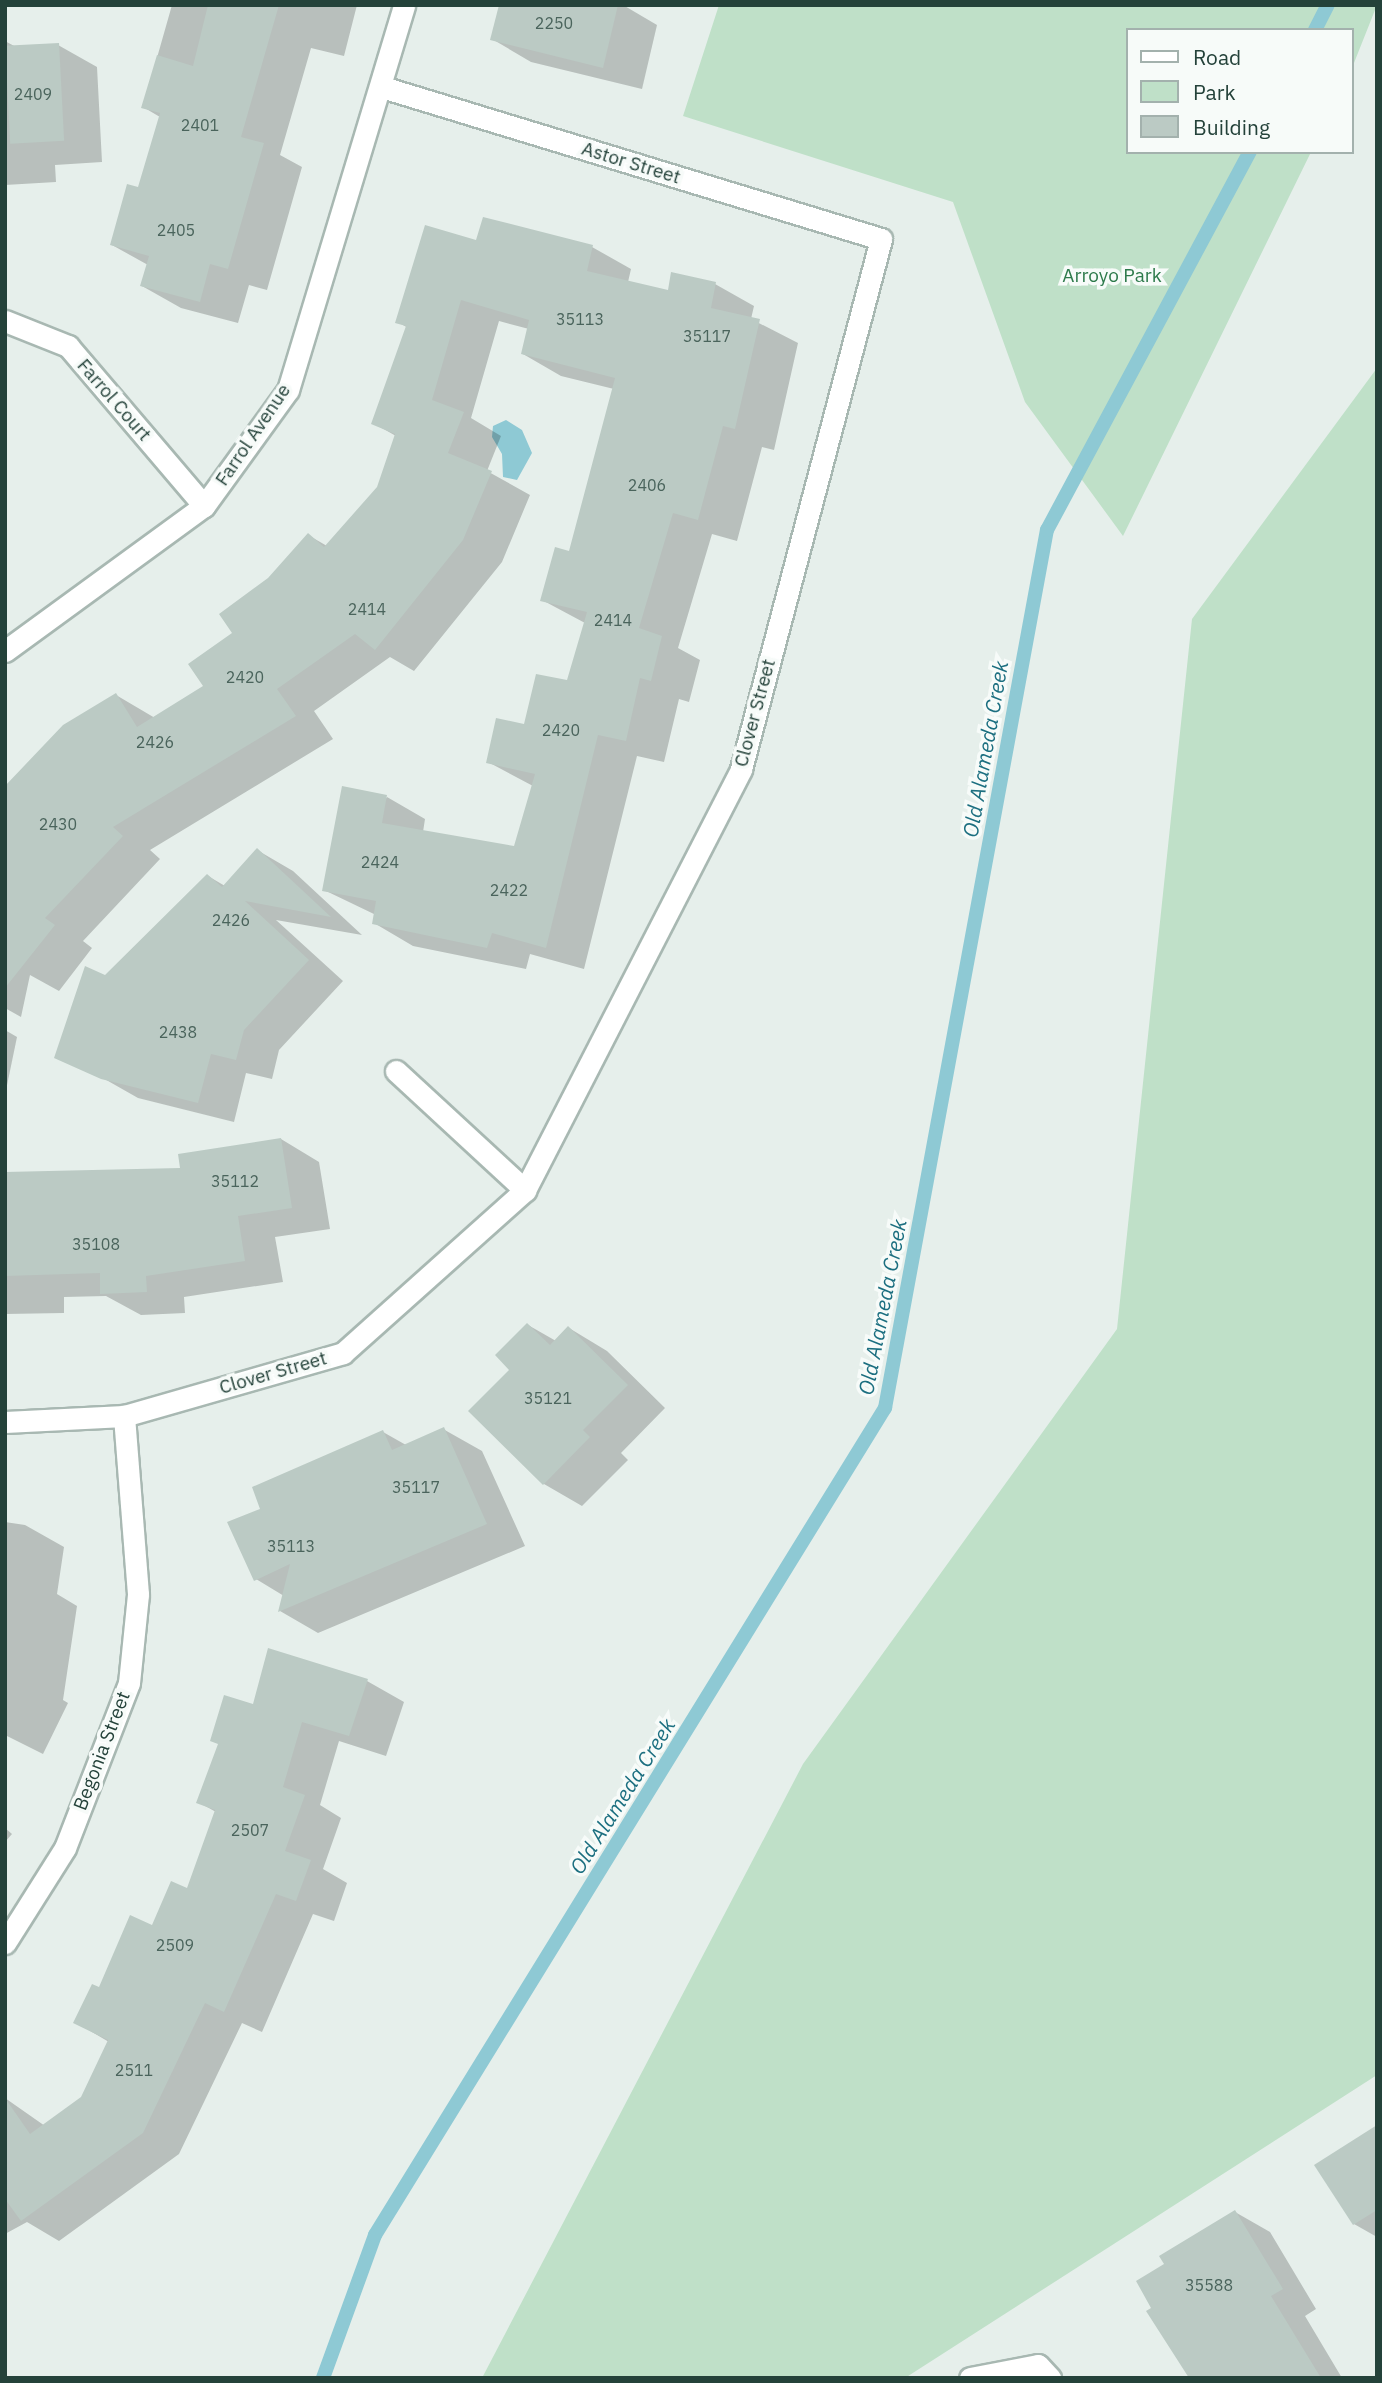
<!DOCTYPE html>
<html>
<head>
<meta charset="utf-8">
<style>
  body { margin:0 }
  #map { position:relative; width:1382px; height:2383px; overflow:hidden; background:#e6efeb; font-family:"IBM Plex Sans",sans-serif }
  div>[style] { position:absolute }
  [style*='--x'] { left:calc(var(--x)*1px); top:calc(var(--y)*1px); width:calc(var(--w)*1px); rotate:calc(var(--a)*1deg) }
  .green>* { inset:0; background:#bfe0c8 }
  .water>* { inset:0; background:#8ec9d4 }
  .shadow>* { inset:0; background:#0003 }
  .stream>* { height:14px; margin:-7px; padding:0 7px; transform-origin:7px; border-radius:7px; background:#8ec9d4 }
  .building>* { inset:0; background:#bbcac4; transform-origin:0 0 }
  .roads { filter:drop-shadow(2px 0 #a8b8b2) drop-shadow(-2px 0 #a8b8b2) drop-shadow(0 2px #a8b8b2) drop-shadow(0 -2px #a8b8b2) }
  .street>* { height:21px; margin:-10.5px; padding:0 10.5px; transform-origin:10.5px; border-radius:10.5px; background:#fff }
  span { translate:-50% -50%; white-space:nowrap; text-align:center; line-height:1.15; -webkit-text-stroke:7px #f7fbf9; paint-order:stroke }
  .number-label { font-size:16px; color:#4a645c }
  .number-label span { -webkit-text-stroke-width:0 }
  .street-label { font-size:19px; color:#24423a }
  .park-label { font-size:19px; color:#2d7a4b }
  .water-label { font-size:21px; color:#1c6f80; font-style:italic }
  .frame { position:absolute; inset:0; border:7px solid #24423a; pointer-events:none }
  .legend { position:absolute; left:1126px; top:28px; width:228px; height:126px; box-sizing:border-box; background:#f7fbf9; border:2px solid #a3b1ad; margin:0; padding:9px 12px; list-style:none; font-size:21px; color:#24423a }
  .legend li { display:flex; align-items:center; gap:14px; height:35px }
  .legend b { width:35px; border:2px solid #a3b1ad }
</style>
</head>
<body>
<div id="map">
  <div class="green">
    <i style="clip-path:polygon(719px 5px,1377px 5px,1352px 68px,1352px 30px,1128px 30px,1128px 152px,1311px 152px,1123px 536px,1025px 402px,953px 202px,683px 116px)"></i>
    <i style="clip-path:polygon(1377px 368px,1377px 2075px,905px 2378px,482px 2378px,803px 1764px,1117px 1329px,1192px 619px)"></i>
  </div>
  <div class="water">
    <i style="clip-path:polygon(506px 420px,522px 430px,532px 453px,517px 480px,503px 477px,502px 454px,492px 437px,493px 426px)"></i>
  </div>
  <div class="shadow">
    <i style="clip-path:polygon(172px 5px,357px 5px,344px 56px,311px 48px,280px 155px,302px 167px,267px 290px,249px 285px,238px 323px,181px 308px,142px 286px,148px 265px,112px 245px,139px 189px,160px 117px,143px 107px)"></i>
    <i style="clip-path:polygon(500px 5px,623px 5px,657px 25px,642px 89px,531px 62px,492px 39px)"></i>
    <i style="clip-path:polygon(5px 41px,16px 47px,58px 45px,97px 67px,102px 162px,55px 165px,56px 182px,5px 185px)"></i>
    <i style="clip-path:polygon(477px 242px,592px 247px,631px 269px,628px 282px,669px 292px,715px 284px,754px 306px,751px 319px,798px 343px,774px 450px,762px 447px,737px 541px,712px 534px,678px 648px,700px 660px,689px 702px,679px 699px,664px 762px,637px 756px,584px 969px,530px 954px,526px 969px,413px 946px,374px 923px,376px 915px,324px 890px,387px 797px,425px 819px,423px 832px,515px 848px,533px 786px,488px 762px,568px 683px,585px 623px,542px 600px,570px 553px,614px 389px,561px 376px,523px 354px,529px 329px,499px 321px,471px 418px,501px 436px,487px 471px,530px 495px,502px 562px,414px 671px,390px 657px,314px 711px,333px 739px,150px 850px,160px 859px,83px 941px,92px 948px,59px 991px,30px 975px,21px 1017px,5px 1008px,5px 814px,116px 695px,155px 718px,206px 687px,269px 580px,308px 535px,327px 546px,378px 488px,396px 436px,373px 423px,408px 328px,398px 322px)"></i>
    <i style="clip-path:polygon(257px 850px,293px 871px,362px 935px,276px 920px,343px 981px,279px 1050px,272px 1079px,246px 1073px,234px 1122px,138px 1098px,57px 1052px,105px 977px,208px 876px,225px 886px)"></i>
    <i style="clip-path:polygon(5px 1030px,17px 1037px,5px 1095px)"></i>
    <i style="clip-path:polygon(281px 1139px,319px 1162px,330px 1229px,275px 1237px,283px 1282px,184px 1297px,185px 1313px,141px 1315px,106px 1296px,64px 1297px,64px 1313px,5px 1314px,5px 1173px,182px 1169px)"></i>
    <i style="clip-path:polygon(528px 1325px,556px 1341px,569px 1328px,607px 1351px,665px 1408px,621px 1453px,628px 1460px,582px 1506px,544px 1484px,511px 1369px)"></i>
    <i style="clip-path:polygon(443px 1429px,482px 1451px,525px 1546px,318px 1633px,280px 1611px,284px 1596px,256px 1579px,262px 1510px,383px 1432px,406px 1445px)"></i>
    <i style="clip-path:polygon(5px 1522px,25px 1525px,64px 1547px,57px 1594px,77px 1606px,63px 1700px,68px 1703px,43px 1754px,5px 1735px)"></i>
    <i style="clip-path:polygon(367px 1681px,404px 1702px,386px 1756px,339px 1741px,320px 1805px,341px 1818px,323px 1869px,347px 1883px,334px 1921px,313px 1914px,262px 2032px,242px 2023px,179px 2154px,59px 2241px,27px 2222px,5px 2234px,5px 2098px,45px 2126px,83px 2098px,109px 2042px,75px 2022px,188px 1890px,216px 1812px,198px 1802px,254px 1707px)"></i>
    <i style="clip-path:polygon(5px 1828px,12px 1834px,5px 1842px)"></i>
    <i style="clip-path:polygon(1377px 2127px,1377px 2237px,1354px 2224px)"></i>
    <i style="clip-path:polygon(1235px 2212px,1270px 2232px,1316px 2309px,1305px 2316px,1342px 2378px,1191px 2378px,1153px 2308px,1166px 2264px)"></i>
  </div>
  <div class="stream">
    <i style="--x:1315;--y:30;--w:28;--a:-63"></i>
    <i style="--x:323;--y:2378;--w:152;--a:-70"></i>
    <i style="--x:375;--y:2235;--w:972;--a:-58.34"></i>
    <i style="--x:885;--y:1408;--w:893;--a:-79.55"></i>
    <i style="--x:1047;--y:530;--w:429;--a:-61.8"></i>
  </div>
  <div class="building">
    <i style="clip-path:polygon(208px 5px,279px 5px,241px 137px,264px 143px,228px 269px,210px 264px,200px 302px,140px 286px,149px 256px,110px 245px,127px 184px,138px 187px,160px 113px,141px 108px,157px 55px,193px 66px)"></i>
    <i style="clip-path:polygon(499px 5px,618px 5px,603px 68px,490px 40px)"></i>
    <i style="left:59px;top:43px;width:98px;height:54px;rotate:87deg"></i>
    <i style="clip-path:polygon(483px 217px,593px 245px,587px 271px,668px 290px,671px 272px,716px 282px,711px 308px,760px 319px,735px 429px,723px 426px,698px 520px,673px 513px,639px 628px,662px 636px,651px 681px,640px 678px,626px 741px,598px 735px,546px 948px,492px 933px,487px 948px,372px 924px,376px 901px,322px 891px,342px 786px,387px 795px,382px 823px,514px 846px,535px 774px,486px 763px,496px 718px,524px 724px,536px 674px,567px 680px,587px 612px,540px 601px,555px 547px,569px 551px,615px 378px,521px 354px,529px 320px,461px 300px,432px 400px,464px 412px,448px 453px,492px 471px,463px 540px,375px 650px,355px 634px,277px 689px,296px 716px,113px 827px,123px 836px,45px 918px,55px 925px,5px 988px,5px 786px,63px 725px,116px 693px,137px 727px,203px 686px,188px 664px,232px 633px,219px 614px,268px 578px,308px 533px,324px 547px,377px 487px,395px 434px,371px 424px,406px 326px,395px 323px,425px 225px,476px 240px)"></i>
    <i style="clip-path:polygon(257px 848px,331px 917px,245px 901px,309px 960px,244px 1030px,236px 1060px,211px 1054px,198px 1103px,101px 1079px,54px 1058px,85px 966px,105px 975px,207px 874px,222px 887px)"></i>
    <i style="clip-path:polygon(281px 1138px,292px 1208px,238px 1216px,245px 1261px,146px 1276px,147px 1292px,100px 1294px,100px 1273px,5px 1276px,5px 1172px,180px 1168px,178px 1154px)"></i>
    <i style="clip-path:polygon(527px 1323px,550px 1345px,568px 1326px,628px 1385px,583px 1430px,590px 1437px,543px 1485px,468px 1411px,509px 1370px,495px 1355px)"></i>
    <i style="clip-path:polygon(444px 1427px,487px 1524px,278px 1612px,290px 1564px,254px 1581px,227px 1522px,260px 1509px,252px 1487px,383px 1430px,392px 1450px)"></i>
    <i style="clip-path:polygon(268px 1648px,368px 1679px,349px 1736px,302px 1722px,283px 1787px,305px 1795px,285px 1851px,311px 1860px,296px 1901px,276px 1894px,224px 2012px,205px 2003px,143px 2133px,21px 2221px,5px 2199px,5px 2098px,30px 2134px,81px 2097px,108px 2040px,73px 2023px,92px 1984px,99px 1987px,130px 1915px,152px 1925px,171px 1881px,187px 1888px,215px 1810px,196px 1803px,218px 1744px,210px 1741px,224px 1695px,253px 1704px)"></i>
    <i style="clip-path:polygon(1377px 2125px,1377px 2210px,1353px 2225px,1314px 2165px)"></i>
    <i style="clip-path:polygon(1235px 2210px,1283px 2289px,1271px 2296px,1321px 2378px,1189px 2378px,1146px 2311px,1151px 2308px,1136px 2281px,1164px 2264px,1159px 2256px)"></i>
  </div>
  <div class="roads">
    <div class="street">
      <i style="--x:5;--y:321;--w:68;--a:21.6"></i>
      <i style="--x:68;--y:346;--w:210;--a:49.6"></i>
      <i style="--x:5;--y:651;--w:246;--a:-36.1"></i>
      <i style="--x:204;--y:506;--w:143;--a:-54.1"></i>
      <i style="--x:288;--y:390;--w:402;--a:-73.2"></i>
      <i style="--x:396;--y:1071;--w:176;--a:42.7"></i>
      <i style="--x:5;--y:1422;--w:119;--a:-2.9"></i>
      <i style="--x:124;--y:1416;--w:228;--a:-16"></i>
      <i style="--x:343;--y:1353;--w:244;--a:-41.8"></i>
      <i style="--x:525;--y:1190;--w:473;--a:-62.8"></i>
      <i style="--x:741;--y:769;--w:548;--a:-75.2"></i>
      <i style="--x:881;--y:239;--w:522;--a:-163.06"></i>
      <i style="--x:5;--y:1943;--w:112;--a:-57.7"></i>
      <i style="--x:65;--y:1848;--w:177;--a:-68.8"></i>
      <i style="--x:129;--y:1683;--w:89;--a:-84.2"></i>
      <i style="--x:138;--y:1594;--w:179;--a:-94.5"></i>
      <i style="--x:970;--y:2378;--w:69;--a:-10.8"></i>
      <i style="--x:1038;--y:2365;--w:18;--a:47"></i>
    </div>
  </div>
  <div class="number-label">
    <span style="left:554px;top:23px">2250</span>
    <span style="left:33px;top:94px">2409</span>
    <span style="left:200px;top:125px">2401</span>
    <span style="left:176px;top:230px">2405</span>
    <span style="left:580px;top:319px">35113</span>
    <span style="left:707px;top:336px">35117</span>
    <span style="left:647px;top:485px">2406</span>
    <span style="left:367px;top:609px">2414</span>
    <span style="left:613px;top:620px">2414</span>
    <span style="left:245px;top:677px">2420</span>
    <span style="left:561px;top:730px">2420</span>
    <span style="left:155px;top:742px">2426</span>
    <span style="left:58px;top:824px">2430</span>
    <span style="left:380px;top:862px">2424</span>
    <span style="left:509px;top:890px">2422</span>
    <span style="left:231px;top:920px">2426</span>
    <span style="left:178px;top:1032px">2438</span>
    <span style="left:235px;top:1181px">35112</span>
    <span style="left:96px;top:1244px">35108</span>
    <span style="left:548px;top:1398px">35121</span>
    <span style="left:416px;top:1487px">35117</span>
    <span style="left:291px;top:1546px">35113</span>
    <span style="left:250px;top:1830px">2507</span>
    <span style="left:175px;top:1945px">2509</span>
    <span style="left:134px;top:2070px">2511</span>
    <span style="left:1209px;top:2285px">35588</span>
  </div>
  <div class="street-label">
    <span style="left:631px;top:163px;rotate:17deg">Astor Street</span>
    <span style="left:114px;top:400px;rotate:49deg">Farrol Court</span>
    <span style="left:253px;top:435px;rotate:-56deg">Farrol Avenue</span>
    <span style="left:755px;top:713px;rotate:-75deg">Clover Street</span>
    <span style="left:273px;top:1373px;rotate:-16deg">Clover Street</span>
    <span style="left:102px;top:1751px;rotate:-69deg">Begonia Street</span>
  </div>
  <div class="park-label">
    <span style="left:1112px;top:276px">Arroyo Park</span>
  </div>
  <div class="water-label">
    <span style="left:985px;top:749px;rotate:-80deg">Old Alameda Creek</span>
    <span style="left:882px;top:1307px;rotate:-79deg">Old Alameda Creek</span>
    <span style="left:622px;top:1796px;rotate:-58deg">Old Alameda Creek</span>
  </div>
  <div class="frame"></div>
  <ul class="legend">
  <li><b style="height:9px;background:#fff"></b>Road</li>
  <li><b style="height:19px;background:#bfe0c8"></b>Park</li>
  <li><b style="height:19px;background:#bbcac4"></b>Building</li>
  </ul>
</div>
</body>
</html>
